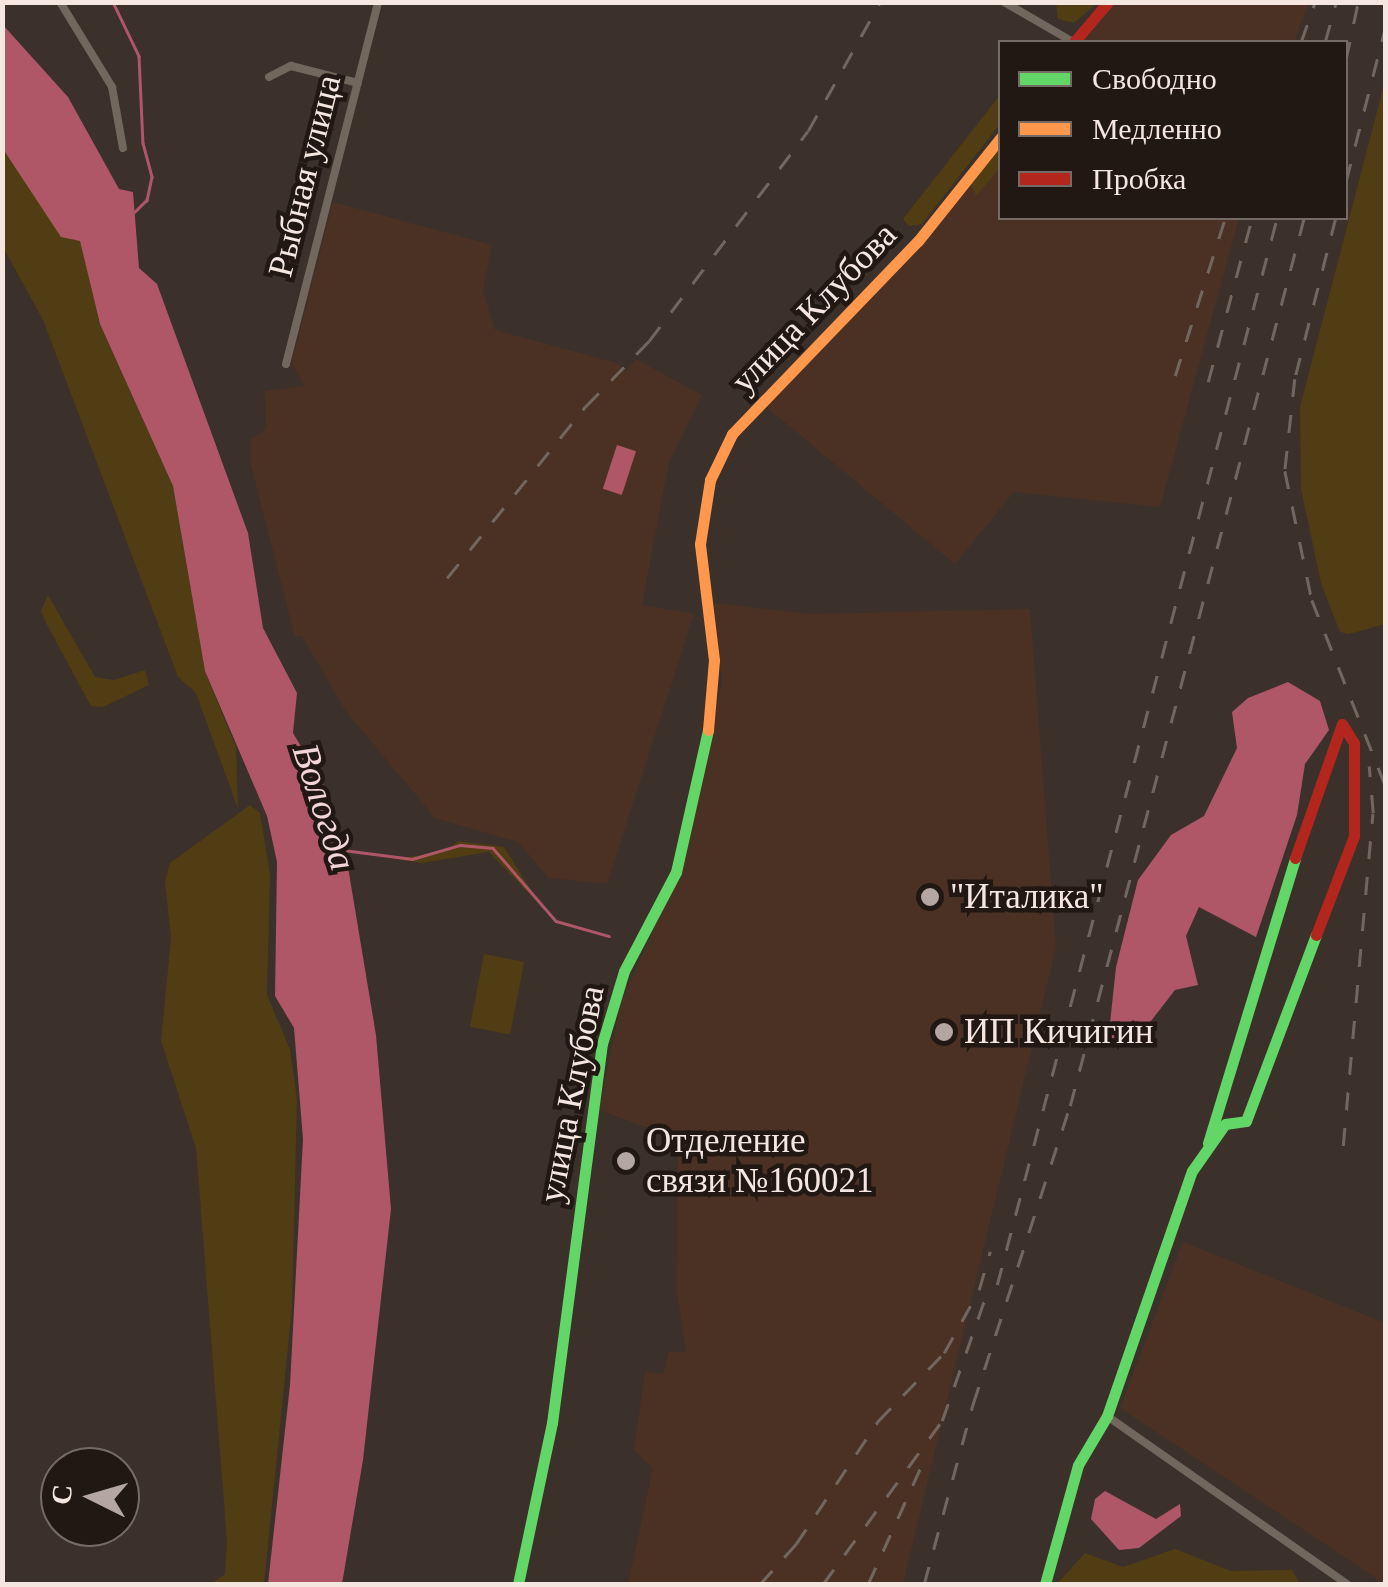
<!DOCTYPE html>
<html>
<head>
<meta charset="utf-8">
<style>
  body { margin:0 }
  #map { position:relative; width:1388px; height:1587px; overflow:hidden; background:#3b302a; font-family:"Times New Roman",serif }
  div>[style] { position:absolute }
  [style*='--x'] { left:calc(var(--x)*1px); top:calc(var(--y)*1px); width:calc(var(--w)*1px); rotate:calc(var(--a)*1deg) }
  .built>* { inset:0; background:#4b3124 }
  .green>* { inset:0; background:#503d14; transform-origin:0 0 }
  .water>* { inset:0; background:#af5667; transform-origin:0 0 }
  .stream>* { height:2.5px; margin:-1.25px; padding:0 1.25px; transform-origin:1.25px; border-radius:1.25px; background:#af5667 }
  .street>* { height:8px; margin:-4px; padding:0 4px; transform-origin:4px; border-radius:4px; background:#71675d }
  .fast>* { height:11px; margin:-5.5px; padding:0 5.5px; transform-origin:5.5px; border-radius:5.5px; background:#63d668 }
  .slow>* { height:11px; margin:-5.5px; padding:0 5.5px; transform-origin:5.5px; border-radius:5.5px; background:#ff974d }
  .jam>* { height:11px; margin:-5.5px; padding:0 5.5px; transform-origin:5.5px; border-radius:5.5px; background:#b3261e }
  .rail>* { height:2.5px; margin-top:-1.25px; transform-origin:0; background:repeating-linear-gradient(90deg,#716760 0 18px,transparent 0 36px) }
  .dots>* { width:28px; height:28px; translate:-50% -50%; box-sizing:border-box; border:5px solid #221813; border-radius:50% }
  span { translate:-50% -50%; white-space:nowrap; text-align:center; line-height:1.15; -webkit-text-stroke:9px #221813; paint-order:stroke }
  .street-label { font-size:35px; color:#f5e6df }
  .poi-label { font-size:35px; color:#f5e6df }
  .left { translate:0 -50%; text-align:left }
  .water-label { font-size:38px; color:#f1d5d8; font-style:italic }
  .frame { position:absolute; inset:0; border:5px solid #f5e6df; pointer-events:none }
  .legend { position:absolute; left:998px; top:40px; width:350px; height:180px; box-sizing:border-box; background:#221813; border:2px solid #766a65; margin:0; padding:12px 18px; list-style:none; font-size:30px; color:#f5e6df }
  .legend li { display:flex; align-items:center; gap:20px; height:50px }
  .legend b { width:50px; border:2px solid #766a65 }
  .north { position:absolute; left:40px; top:1447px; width:100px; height:100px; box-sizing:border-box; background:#221813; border:2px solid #766a65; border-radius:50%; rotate:275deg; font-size:28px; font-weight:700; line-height:40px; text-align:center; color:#f5e6df }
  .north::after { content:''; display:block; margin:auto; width:35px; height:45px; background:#b4a6a0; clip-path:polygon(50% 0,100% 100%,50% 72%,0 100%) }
</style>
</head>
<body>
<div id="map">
  <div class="built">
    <i style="clip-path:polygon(1114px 3px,1309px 3px,1294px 42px,1080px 42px)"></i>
    <i style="clip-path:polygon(1000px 144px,1001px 218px,1239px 218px,1160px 507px,1014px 492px,955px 564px,764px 405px,924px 240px)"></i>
    <i style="clip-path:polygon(333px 202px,492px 245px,483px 290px,495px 330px,617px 363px,626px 371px,636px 359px,702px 395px,669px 462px,642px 605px,694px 614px,607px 884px,549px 878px,518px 842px,435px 818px,345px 710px,302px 636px,295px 637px,251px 465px,251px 439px,266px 429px,265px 391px,304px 386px,292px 362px)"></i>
    <i style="clip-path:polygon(714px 603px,810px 614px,1030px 609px,1056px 947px,903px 1584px,628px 1584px,653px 1468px,634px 1450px,645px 1372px,663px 1374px,669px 1351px,686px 1352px,677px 1292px,678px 1139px,599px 1110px,621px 1002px,686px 857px,722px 681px)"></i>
    <i style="clip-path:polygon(1183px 1242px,1385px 1323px,1385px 1584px,1120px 1408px)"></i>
  </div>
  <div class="green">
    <i style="clip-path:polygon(1056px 3px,1056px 2px,1097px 3px,1074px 23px,1058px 19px)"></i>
    <i style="clip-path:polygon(1385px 81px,1385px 624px,1349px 634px,1340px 632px,1321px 583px,1301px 489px,1300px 407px)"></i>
    <i style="clip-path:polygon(1000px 95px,1000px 124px,922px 224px,909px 226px,903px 219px)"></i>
    <i style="clip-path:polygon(1000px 146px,1000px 168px,976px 196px,971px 184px)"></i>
    <i style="clip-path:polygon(2px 149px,80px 240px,100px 324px,173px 486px,205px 671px,236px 747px,238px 809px,196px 693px,178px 677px,43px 320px,3px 247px)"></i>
    <i style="clip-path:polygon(48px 595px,95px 677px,114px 680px,145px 670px,149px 685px,103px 707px,91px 706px,46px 623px,41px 611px)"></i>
    <i style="clip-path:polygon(250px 805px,260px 813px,270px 874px,267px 995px,290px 1049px,297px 1099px,292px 1307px,264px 1584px,211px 1584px,225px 1574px,227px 1541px,196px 1148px,161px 1041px,171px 938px,165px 881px,170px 863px)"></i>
    <i style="clip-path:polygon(458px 841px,504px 847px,540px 905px,489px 852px,422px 863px,396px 859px,446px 851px)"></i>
    <i style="left:484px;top:954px;width:41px;height:74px;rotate:11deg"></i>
    <i style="clip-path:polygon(1175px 1549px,1231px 1571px,1292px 1570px,1300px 1584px,1057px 1584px,1085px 1553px,1123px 1567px)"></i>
  </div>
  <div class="water">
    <i style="clip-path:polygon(3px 25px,68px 97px,119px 189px,133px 192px,139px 268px,157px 284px,248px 533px,263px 628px,297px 693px,293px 733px,323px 783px,348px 867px,376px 1035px,391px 1209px,363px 1460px,342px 1584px,268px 1584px,290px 1385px,303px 1139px,294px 1028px,275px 996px,277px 862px,267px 816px,205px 671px,173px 486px,100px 324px,80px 241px,61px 237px,3px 149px)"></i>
    <i style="left:617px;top:445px;width:20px;height:46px;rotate:18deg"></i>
    <i style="clip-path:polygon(1288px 682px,1320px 701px,1329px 730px,1305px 764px,1297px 815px,1256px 937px,1199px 907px,1186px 936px,1198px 985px,1175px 990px,1134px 1043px,1108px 1042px,1116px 967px,1138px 880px,1171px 835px,1204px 816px,1237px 748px,1232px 712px,1248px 698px)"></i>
    <i style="clip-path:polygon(1105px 1491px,1156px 1519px,1180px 1504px,1181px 1516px,1139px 1548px,1119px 1550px,1091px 1519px,1095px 1499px)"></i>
  </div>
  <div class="stream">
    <i style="--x:113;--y:2;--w:60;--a:64.3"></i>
    <i style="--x:139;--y:56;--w:87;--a:87.4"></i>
    <i style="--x:143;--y:143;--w:35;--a:75"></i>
    <i style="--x:152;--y:177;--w:24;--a:102"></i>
    <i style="--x:147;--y:200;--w:17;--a:135"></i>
    <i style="--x:343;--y:850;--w:70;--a:7.4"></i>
    <i style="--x:412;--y:859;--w:50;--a:-16.3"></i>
    <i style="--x:460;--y:845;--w:33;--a:5"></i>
    <i style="--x:493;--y:848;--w:96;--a:49.2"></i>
    <i style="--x:556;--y:921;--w:55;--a:15.8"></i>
  </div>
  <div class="street">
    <i style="--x:60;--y:2;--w:100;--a:58.5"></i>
    <i style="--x:112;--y:87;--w:62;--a:79.8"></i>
    <i style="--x:1004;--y:2;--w:80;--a:30.1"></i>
    <i style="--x:269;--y:77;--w:25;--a:-27"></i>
    <i style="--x:291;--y:66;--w:69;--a:14.2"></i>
    <i style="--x:286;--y:364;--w:374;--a:-75.7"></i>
    <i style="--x:1107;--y:1416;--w:293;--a:35"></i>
  </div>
  <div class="fast">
    <i style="--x:1208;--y:1143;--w:298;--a:-73"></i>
    <i style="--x:518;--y:1584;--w:165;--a:-78.1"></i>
    <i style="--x:552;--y:1423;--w:382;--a:-82.5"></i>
    <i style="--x:602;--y:1044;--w:76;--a:-73.2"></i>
    <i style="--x:624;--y:971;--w:112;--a:-62.3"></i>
    <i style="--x:676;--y:872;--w:146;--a:-77.3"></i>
    <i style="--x:1045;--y:1584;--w:123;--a:-74.5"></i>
    <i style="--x:1078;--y:1465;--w:57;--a:-59.4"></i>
    <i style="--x:1107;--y:1416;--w:259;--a:-70.9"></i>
    <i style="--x:1192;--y:1171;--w:57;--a:-54.9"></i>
    <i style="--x:1225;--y:1124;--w:21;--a:-8"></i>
    <i style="--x:1246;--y:1121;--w:199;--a:-69.4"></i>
  </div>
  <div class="slow">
    <i style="--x:708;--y:730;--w:70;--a:-85.1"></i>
    <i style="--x:714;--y:660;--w:117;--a:-96.9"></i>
    <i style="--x:700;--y:544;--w:65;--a:-81.1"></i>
    <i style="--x:710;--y:480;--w:51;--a:-64.4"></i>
    <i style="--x:732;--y:434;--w:268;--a:-46.1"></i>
    <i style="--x:918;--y:241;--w:133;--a:-51.4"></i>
  </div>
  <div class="jam">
    <i style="--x:1074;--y:42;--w:52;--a:-49.6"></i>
    <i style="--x:1295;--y:858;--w:142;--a:-70.7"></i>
    <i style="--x:1342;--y:724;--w:22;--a:58"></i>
    <i style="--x:1354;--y:743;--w:93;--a:90"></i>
    <i style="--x:1354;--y:836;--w:106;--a:111"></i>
  </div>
  <div class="rail">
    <i style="--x:1301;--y:42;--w:42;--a:-70.7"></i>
    <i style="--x:1325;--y:42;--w:41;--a:-74.6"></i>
    <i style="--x:1346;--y:59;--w:58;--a:-78.1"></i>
    <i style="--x:1346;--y:181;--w:162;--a:-75.7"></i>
    <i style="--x:1336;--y:218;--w:166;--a:104.3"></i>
    <i style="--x:1295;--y:379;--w:93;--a:96.2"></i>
    <i style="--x:1285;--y:471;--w:132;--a:78.2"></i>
    <i style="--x:1312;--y:600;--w:201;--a:68.4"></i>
    <i style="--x:1175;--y:376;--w:166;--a:-72.4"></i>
    <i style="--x:1208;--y:382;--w:170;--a:-75"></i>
    <i style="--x:447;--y:578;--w:221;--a:-51.1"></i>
    <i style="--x:586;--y:406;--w:91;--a:-45.9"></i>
    <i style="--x:649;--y:341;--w:263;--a:-52.9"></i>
    <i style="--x:808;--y:131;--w:148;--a:-60.8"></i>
    <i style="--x:1343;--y:1146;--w:334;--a:-84.9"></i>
    <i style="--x:1373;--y:813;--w:47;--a:-94.9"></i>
    <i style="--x:997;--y:1285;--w:1103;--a:-75.3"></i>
    <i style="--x:760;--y:1584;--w:54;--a:-48"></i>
    <i style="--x:796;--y:1544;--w:148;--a:-56.3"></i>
    <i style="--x:878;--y:1421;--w:95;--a:-45.9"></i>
    <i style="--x:944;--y:1353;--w:72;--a:-60.9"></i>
    <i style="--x:979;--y:1290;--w:40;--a:-74"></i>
    <i style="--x:823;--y:1584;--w:202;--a:-53.9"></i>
    <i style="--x:942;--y:1421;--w:127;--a:-70.7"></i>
    <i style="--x:868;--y:1584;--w:134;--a:-65.7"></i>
    <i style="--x:924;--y:1584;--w:187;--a:-74.8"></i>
    <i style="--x:973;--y:1404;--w:313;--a:-72"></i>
    <i style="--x:1070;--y:1106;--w:918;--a:-75.24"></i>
  </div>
  <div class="dots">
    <i style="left:930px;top:897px;background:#b4a6a0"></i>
    <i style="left:944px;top:1032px;background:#b4a6a0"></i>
    <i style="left:626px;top:1161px;background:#b4a6a0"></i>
  </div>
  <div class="street-label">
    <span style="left:305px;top:176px;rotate:-76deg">Рыбная улица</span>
    <span style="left:814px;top:308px;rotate:-46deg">улица Клубова</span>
    <span style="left:572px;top:1094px;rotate:-79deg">улица Клубова</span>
  </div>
  <div class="poi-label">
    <span class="left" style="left:950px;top:897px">"Италика"</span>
    <span class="left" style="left:964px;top:1032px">ИП Кичигин</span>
    <span class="left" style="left:646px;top:1161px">Отделение<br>связи №160021</span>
  </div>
  <div class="water-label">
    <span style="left:324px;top:807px;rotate:72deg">Вологда</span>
  </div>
  <div class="frame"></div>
  <ul class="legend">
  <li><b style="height:12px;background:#63d668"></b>Свободно</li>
  <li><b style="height:12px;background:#ff974d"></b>Медленно</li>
  <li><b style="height:12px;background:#b3261e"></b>Пробка</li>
  </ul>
  <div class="north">С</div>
</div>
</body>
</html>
